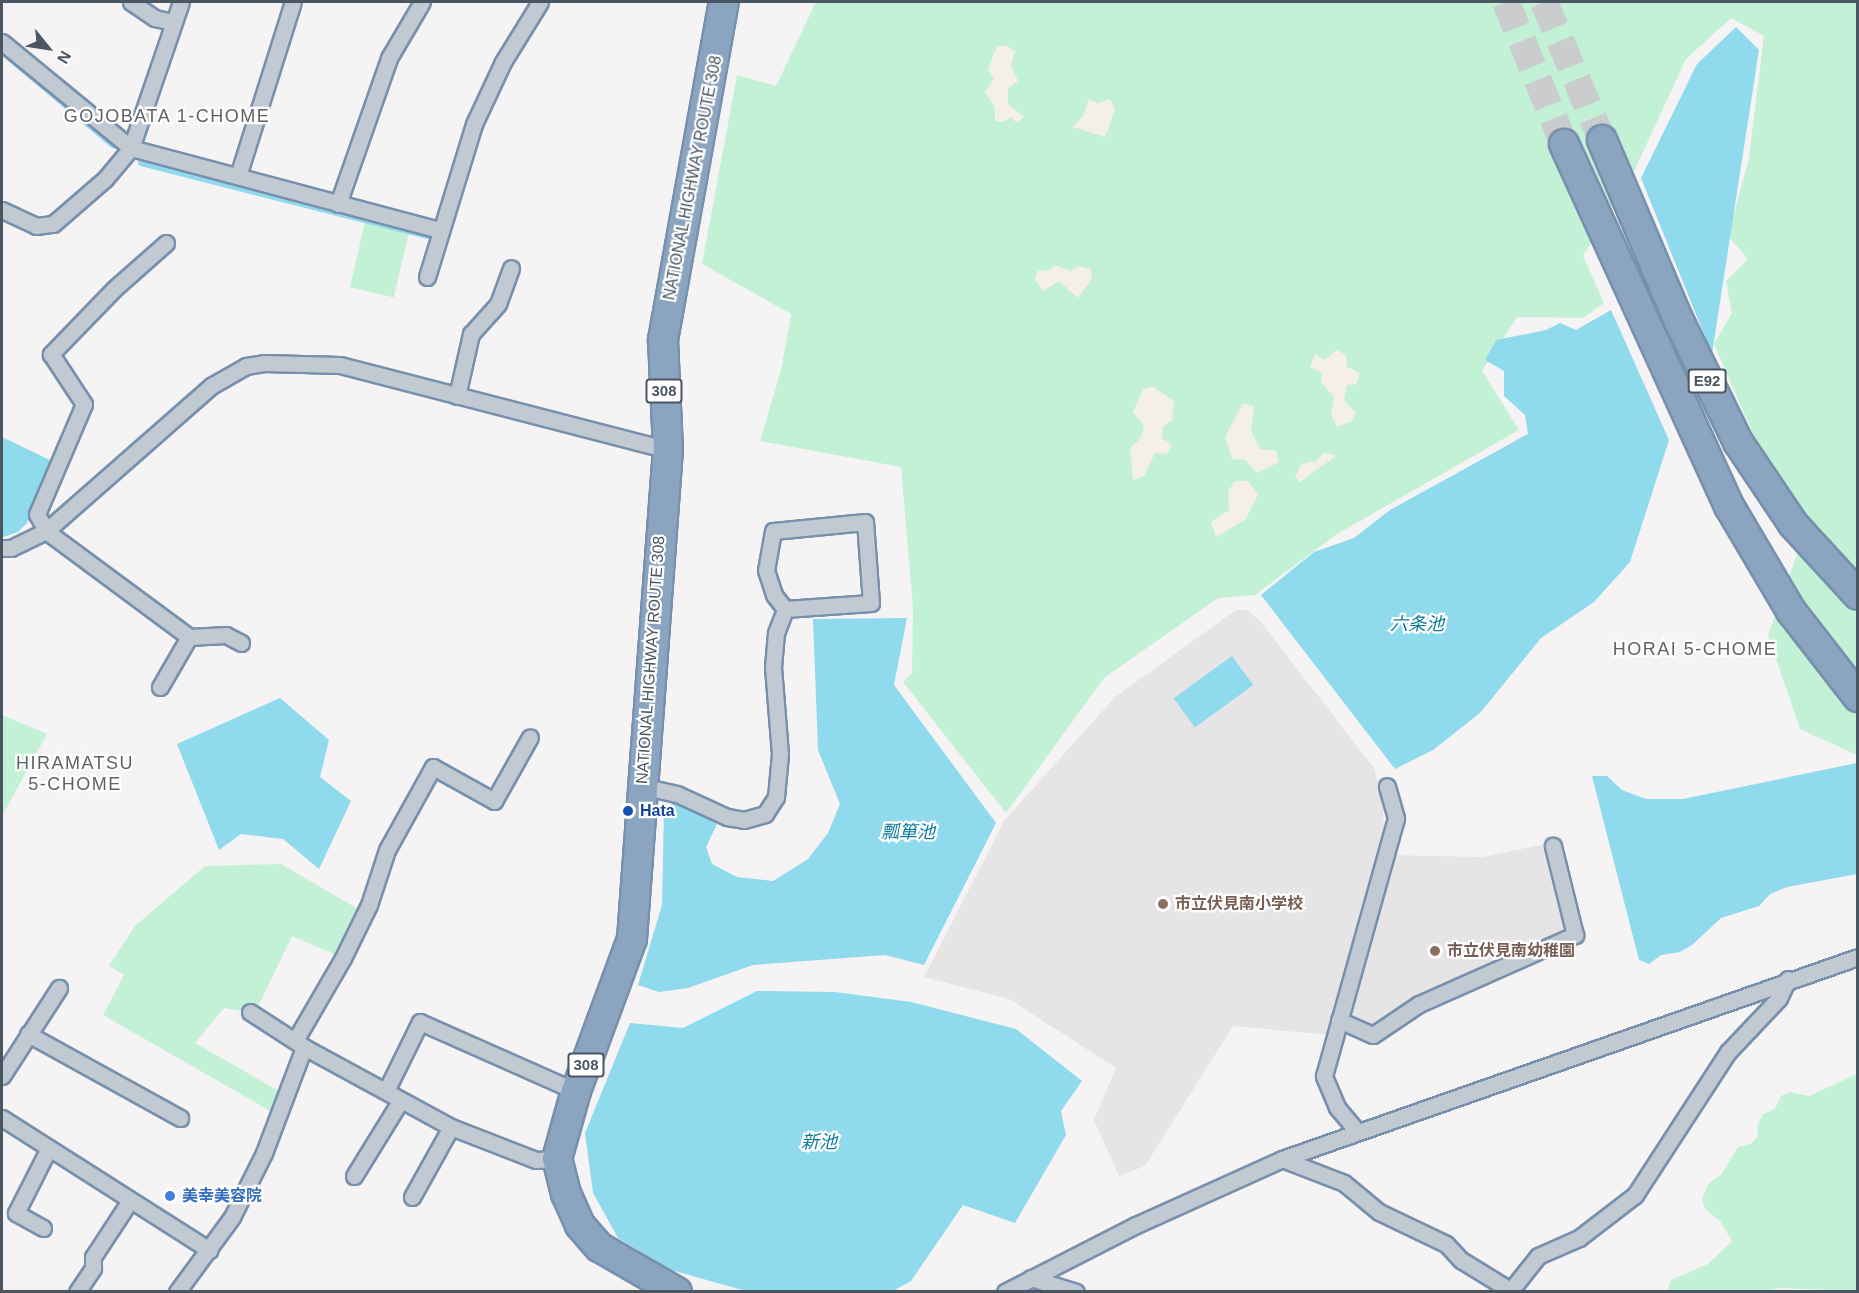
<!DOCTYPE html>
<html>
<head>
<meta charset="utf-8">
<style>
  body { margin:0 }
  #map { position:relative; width:1859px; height:1293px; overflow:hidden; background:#f5f3f3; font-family:Helvetica,"Noto Sans JP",sans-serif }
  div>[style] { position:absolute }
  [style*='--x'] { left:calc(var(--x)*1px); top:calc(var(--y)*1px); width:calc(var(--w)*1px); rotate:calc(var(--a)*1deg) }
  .education>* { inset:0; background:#e6e4e5 }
  .green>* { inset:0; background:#c3f1d5; transform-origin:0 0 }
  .sand>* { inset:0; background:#f5f0e5 }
  .water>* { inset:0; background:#90daee; transform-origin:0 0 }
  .stream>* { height:6px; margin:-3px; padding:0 3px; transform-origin:3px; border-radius:3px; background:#90daee }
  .highway-tunnel>* { height:28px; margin-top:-14px; transform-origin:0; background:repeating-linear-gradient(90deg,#caccce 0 28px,transparent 0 42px) }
  .roads { filter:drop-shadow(2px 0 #7690ad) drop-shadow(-2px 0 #7690ad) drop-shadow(0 2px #7690ad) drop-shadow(0 -2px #7690ad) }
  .street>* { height:15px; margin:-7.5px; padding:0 7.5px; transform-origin:7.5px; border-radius:7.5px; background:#c1cad2 }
  .highway>* { height:28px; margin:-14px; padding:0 14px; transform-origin:14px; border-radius:14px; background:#8ba5c1 }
  .dots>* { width:16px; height:16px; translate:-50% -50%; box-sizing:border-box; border:3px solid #fff; border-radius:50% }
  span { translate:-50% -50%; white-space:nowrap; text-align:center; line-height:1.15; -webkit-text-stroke:4.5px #fff; paint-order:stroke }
  .shield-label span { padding:2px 4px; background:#fff; border:2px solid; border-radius:4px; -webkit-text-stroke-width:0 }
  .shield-label { font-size:15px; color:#4a5661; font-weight:700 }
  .street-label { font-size:16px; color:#4a5661 }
  .transit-label { font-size:16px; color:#164399; font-weight:700 }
  .left { translate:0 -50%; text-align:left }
  .education-label { font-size:16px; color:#785e54; font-weight:700 }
  .shop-label { font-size:16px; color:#366cbe; font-weight:700 }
  .neighbourhood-label { font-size:18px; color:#5f6368; letter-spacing:1.5px }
  .water-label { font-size:18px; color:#0c7c9b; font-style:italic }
  .frame { position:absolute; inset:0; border:3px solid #4a5661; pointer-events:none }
  .north { position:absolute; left:18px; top:18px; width:60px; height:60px; -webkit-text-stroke:4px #fff; paint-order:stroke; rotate:120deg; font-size:16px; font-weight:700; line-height:24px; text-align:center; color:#4a5661 }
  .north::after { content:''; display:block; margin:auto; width:21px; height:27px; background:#4a5661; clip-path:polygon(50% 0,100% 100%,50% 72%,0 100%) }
</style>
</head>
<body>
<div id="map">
  <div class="education">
    <i style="clip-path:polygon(1236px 610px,1247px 610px,1260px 621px,1374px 768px,1383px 802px,1384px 832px,1330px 1035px,1233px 1026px,1145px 1166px,1119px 1176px,1094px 1120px,1116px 1068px,1009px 999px,924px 977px,1004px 821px,1115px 697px)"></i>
    <i style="clip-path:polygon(1546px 844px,1570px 933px,1374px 1029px,1343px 1014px,1388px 855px,1482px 857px)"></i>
  </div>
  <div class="green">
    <i style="clip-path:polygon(816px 2px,1857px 2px,1857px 755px,1800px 729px,1768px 635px,1803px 538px,1826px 533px,1797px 509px,1754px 436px,1714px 344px,1732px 313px,1726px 281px,1748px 259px,1728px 236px,1749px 158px,1764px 36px,1731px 18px,1686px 59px,1635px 169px,1583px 256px,1604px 303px,1583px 318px,1517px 317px,1482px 371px,1519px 430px,1337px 534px,1255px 595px,1218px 598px,1104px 678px,1006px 813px,903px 682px,912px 673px,913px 607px,901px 467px,760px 441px,781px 370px,791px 314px,702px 264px,737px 75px,776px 86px)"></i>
    <i style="left:365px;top:222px;width:45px;height:67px;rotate:13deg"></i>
    <i style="clip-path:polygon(2px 715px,47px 734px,2px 816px)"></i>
    <i style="clip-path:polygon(281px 864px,365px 913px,343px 958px,292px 936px,255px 1013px,224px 1008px,195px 1043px,286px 1095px,279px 1116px,103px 1015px,124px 975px,109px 966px,135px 926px,205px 866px)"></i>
    <i style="clip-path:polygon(1857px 1074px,1857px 1291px,1776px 1288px,1772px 1292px,1667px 1291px,1671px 1280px,1708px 1264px,1732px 1241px,1720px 1221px,1705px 1209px,1702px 1199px,1709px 1183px,1721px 1175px,1738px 1147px,1751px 1144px,1758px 1136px,1757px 1126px,1763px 1114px,1775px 1109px,1781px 1096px,1790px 1092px,1809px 1096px)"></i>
  </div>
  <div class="sand">
    <i style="clip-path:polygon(997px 46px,1007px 46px,1015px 51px,1011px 65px,1018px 81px,1008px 88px,1008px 104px,1024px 117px,1017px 123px,1011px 117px,1004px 122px,995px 121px,995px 107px,985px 92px,994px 79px,988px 70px)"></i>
    <i style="clip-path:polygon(1089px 99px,1098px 103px,1110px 99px,1115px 110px,1105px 137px,1073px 127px,1083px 116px)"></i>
    <i style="clip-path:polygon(1055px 265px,1070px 271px,1078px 266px,1091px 269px,1092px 279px,1078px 298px,1059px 281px,1043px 291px,1035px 280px,1037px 271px,1049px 270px)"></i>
    <i style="clip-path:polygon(1337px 350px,1346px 355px,1347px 367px,1360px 373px,1356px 384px,1347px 385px,1344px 400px,1356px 413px,1352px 421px,1337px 427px,1331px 415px,1334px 397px,1321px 382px,1322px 373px,1310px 367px,1315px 354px,1325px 360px)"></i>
    <i style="clip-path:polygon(1153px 387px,1174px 401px,1172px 420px,1163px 427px,1162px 438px,1172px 445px,1167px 454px,1155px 453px,1144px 476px,1133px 480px,1130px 448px,1141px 438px,1144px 426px,1133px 412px,1143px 389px)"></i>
    <i style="clip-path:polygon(1243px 403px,1254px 406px,1251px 431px,1260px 449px,1276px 451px,1279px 462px,1257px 473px,1245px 460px,1232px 459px,1225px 437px)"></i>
    <i style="clip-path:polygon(1325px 452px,1336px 456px,1300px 482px,1295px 477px,1301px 464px,1316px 461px)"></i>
    <i style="clip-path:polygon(1235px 481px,1248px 481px,1258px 494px,1246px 519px,1216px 537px,1211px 522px,1229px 510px,1228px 491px)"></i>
  </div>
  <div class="water">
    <i style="clip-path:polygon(1736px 27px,1759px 50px,1712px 354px,1641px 178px,1697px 64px)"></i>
    <i style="clip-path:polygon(1611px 310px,1669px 440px,1630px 562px,1594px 602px,1541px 638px,1480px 713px,1433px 750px,1395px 769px,1261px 595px,1314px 552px,1354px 538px,1390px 510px,1528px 434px,1525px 415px,1504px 396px,1504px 371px,1485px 360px,1496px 340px,1546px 330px,1560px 323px,1576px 330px)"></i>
    <i style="clip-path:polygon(2px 437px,52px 461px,27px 523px,18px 532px,3px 537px)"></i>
    <i style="clip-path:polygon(907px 618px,894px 685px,996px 823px,924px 965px,885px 955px,753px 965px,688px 988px,659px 992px,638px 985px,662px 905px,664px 809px,676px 801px,717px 824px,706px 847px,712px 864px,737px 877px,773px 881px,808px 859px,828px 833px,840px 804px,818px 750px,813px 619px)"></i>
    <i style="left:1232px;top:656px;width:36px;height:72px;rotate:54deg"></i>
    <i style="clip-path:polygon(280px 698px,329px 740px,320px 777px,351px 801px,319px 869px,283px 839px,241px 834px,219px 850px,177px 744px)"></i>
    <i style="clip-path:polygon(1857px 763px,1857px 874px,1787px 887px,1770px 894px,1759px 906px,1721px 918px,1692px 945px,1680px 952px,1661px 955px,1649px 964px,1639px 960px,1592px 776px,1607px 776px,1622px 790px,1646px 799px,1683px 799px)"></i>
    <i style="clip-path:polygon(757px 991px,835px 992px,911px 1002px,1016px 1029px,1082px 1081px,1061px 1111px,1066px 1135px,1015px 1223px,963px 1205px,911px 1281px,891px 1292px,746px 1291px,671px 1270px,618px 1238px,593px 1193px,585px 1133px,630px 1023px,683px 1028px)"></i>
  </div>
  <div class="stream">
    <i style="--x:2;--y:52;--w:145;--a:40"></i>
    <i style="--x:141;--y:163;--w:303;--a:14.3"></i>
  </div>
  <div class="highway-tunnel">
    <i style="--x:1506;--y:2;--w:153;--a:67.8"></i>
    <i style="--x:1544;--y:2;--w:150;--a:67.2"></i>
  </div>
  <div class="roads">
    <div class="street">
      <i style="--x:131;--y:2;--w:29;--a:34"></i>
      <i style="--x:155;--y:18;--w:17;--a:13"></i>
      <i style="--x:2;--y:42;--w:167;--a:39.4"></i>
      <i style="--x:131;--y:148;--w:320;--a:14.9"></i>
      <i style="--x:238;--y:176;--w:182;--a:-72.5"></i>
      <i style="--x:338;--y:204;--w:155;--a:-70.7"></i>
      <i style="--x:389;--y:58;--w:65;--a:-59.5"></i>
      <i style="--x:2;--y:210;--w:38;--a:25"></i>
      <i style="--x:36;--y:226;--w:17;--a:-7"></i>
      <i style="--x:53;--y:224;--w:69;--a:-40.9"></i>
      <i style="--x:105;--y:179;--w:40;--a:-50"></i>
      <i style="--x:131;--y:148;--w:154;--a:-71.1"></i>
      <i style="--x:166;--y:243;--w:69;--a:138.5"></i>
      <i style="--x:114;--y:289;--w:91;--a:134.1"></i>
      <i style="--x:51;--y:354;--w:60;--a:56.6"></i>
      <i style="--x:84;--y:404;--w:120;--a:113.1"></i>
      <i style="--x:37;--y:514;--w:19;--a:62"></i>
      <i style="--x:46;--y:531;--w:178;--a:36.5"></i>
      <i style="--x:189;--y:637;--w:37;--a:-3"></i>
      <i style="--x:226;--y:635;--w:17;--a:28"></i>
      <i style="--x:427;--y:277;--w:160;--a:-72.9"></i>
      <i style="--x:474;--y:124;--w:68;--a:-64.9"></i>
      <i style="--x:503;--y:62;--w:70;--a:-58.3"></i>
      <i style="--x:457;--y:396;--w:64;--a:-77.3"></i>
      <i style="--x:471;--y:334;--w:40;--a:-48"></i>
      <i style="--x:498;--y:304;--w:38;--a:-70"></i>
      <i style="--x:2;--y:548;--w:9;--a:0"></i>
      <i style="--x:11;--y:548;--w:39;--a:-26"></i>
      <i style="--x:46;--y:531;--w:220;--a:-41.3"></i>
      <i style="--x:211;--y:386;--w:40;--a:-29.7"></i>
      <i style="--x:246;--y:366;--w:18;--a:-9"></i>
      <i style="--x:264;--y:363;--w:76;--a:1.5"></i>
      <i style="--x:340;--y:365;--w:339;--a:14.5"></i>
      <i style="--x:160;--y:687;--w:58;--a:-59.9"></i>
      <i style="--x:642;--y:786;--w:36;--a:13"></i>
      <i style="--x:677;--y:794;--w:55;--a:24.7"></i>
      <i style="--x:727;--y:817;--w:17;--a:10"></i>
      <i style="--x:744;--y:820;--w:22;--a:-16"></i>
      <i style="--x:765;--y:814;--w:20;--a:-57"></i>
      <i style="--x:776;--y:797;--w:43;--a:-84.7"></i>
      <i style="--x:780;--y:754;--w:87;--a:-94.6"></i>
      <i style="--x:773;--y:667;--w:34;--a:-85"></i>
      <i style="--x:776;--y:633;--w:26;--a:-69"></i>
      <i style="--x:785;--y:609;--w:86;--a:-4"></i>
      <i style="--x:871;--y:603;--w:81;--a:-94.2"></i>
      <i style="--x:865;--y:522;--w:92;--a:174.4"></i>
      <i style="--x:773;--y:531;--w:40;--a:100"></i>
      <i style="--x:766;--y:570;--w:26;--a:72"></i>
      <i style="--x:774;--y:595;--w:18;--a:52"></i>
      <i style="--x:250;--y:1012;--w:64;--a:32.9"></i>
      <i style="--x:304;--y:1047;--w:167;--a:28.6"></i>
      <i style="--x:451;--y:1127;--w:91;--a:21.2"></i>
      <i style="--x:536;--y:1160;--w:21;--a:-3"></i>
      <i style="--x:1339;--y:1020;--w:37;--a:24"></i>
      <i style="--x:1373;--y:1035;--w:55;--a:-34"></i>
      <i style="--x:1419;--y:1004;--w:171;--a:-23.9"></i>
      <i style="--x:1575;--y:935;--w:92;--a:-103.9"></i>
      <i style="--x:28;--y:1034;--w:174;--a:28.9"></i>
      <i style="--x:296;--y:1039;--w:94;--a:-59.9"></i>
      <i style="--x:343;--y:958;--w:59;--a:-63.9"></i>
      <i style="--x:369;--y:905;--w:58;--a:-71.9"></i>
      <i style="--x:387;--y:850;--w:95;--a:-61"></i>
      <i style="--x:433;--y:767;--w:70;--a:29.1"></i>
      <i style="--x:494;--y:801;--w:73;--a:-60.6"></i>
      <i style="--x:2;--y:1076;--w:105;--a:-57.1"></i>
      <i style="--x:386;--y:1091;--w:77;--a:-63.8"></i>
      <i style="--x:420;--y:1022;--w:171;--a:23.9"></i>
      <i style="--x:2;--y:1118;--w:246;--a:32.5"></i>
      <i style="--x:1356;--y:1130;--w:30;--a:-130"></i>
      <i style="--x:1337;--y:1107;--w:34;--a:-113"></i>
      <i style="--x:1324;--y:1076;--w:268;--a:-74.4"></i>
      <i style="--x:1396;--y:818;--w:33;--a:-106"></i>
      <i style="--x:1282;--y:1159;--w:66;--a:21.2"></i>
      <i style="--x:1344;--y:1183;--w:45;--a:39.6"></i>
      <i style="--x:1379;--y:1212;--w:74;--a:25.5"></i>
      <i style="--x:1446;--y:1244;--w:22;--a:47"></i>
      <i style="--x:1461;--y:1260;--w:61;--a:31.6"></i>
      <i style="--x:354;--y:1176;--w:89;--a:-58.3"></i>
      <i style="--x:412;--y:1197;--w:80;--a:-60.9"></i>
      <i style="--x:43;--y:1228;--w:31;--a:-151"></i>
      <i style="--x:16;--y:1213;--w:71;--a:-63.1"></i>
      <i style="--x:1031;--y:1278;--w:47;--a:17.3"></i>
      <i style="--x:1511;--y:1290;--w:43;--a:-51.5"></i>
      <i style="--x:1538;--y:1256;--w:45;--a:-23.7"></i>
      <i style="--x:1579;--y:1238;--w:71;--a:-37.5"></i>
      <i style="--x:1635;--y:1195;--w:171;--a:-57"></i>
      <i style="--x:1728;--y:1052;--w:74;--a:-46.6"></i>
      <i style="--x:1779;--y:998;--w:21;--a:-65"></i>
      <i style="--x:77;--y:1292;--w:29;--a:-56"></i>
      <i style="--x:93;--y:1268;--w:11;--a:-90"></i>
      <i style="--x:93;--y:1257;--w:66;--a:-56.8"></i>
      <i style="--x:177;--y:1292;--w:93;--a:-53.7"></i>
      <i style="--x:232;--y:1217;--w:72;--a:-63.4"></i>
      <i style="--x:264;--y:1153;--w:113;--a:-69.3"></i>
      <i style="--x:1005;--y:1292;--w:147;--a:-27.1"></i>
      <i style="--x:1136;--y:1225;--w:160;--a:-24.3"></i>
      <i style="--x:1282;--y:1159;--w:610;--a:-19.33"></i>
    </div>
    <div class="highway">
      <i style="--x:1602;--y:140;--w:197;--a:67"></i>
      <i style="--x:1679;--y:321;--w:135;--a:64"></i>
      <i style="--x:1738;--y:442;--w:99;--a:56.1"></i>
      <i style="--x:1793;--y:524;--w:96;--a:47.5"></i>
      <i style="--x:1564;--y:144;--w:398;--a:65.5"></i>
      <i style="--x:1729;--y:506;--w:122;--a:59.4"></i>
      <i style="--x:1791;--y:611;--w:109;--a:52.1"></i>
      <i style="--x:677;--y:1292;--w:90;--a:-150"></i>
      <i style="--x:599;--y:1247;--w:29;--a:-131"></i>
      <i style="--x:580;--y:1225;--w:34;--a:-114"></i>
      <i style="--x:566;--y:1194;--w:36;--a:-104"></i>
      <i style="--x:557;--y:1159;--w:71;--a:-74.4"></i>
      <i style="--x:576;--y:1091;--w:162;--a:-69.8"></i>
      <i style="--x:632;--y:939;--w:490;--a:-85.8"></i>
      <i style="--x:668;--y:450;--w:110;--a:-92.6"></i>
      <i style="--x:663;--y:340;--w:343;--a:-79.8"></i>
    </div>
  </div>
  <div class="dots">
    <i style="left:628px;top:811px;background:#1a4fb4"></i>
    <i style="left:1163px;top:904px;background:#8d6e63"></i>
    <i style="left:1435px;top:951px;background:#8d6e63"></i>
    <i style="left:170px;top:1196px;background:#3f7fe0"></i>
  </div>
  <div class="shield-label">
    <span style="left:1707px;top:381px">E92</span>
    <span style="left:664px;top:391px">308</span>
    <span style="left:586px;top:1065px">308</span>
  </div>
  <div class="street-label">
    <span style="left:693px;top:178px;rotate:-79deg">NATIONAL HIGHWAY ROUTE 308</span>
    <span style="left:651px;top:660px;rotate:-86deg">NATIONAL HIGHWAY ROUTE 308</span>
  </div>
  <div class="transit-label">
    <span class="left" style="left:640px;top:811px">Hata</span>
  </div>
  <div class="education-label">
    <span class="left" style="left:1175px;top:904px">市立伏見南小学校</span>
    <span class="left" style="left:1447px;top:951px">市立伏見南幼稚園</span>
  </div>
  <div class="shop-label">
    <span class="left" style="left:182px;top:1196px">美幸美容院</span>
  </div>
  <div class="neighbourhood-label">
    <span style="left:167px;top:116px">GOJOBATA 1-CHOME</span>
    <span style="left:1695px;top:649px">HORAI 5-CHOME</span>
    <span style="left:75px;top:774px">HIRAMATSU<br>5-CHOME</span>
  </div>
  <div class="water-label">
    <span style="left:1417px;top:624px">六条池</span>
    <span style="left:908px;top:832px">瓢箪池</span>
    <span style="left:819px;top:1142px">新池</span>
  </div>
  <div class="frame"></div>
  <div class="north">N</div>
</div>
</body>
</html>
